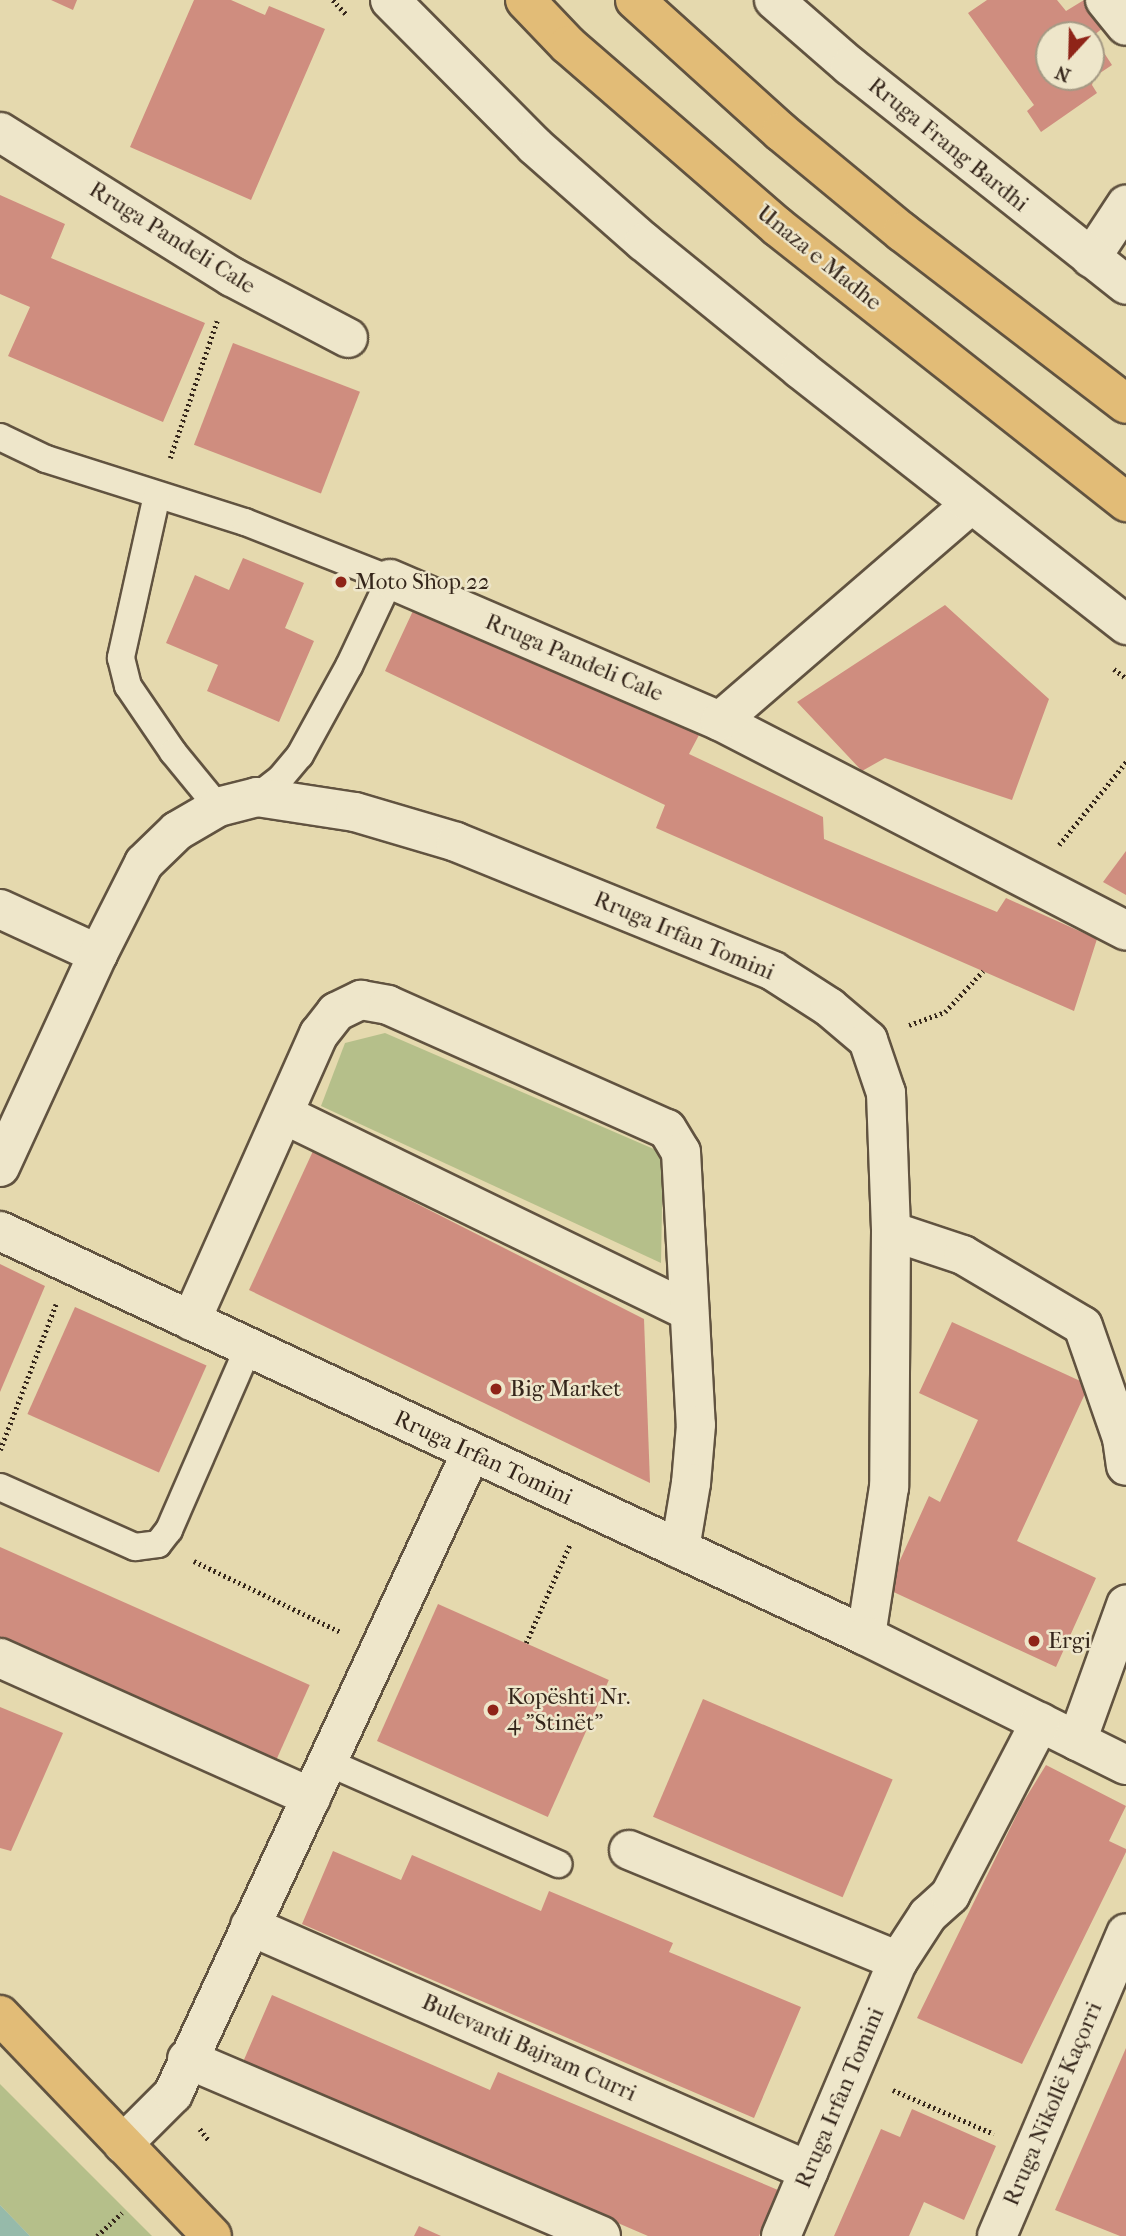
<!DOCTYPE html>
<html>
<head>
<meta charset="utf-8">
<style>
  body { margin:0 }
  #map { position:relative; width:1126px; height:2236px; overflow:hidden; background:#e5d9ae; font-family:"IM FELL French Canon",serif }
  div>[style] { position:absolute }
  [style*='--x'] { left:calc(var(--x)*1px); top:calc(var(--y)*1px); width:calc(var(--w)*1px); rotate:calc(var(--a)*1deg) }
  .green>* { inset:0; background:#b5bf8a }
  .water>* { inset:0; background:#96baaa }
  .building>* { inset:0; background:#cf8d7f; transform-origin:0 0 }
  .path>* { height:4.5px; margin-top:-2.25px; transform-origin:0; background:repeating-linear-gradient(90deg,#35261b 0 2px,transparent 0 5.5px) }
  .roads { filter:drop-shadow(2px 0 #615340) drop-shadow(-2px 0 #615340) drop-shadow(0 2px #615340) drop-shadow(0 -2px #615340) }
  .lane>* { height:26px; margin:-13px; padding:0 13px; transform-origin:13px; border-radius:13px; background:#eee6ca }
  .street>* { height:38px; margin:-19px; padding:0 19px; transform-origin:19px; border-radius:19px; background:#eee6ca }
  .secondary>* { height:38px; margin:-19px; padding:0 19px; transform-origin:19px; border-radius:19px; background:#eee6ca }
  .primary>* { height:38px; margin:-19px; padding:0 19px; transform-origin:19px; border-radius:19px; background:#e2bc77 }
  .highway>* { height:38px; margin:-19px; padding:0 19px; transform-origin:19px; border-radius:19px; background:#e2bc77 }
  .dots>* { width:19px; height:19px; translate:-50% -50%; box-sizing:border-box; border:4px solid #eee6ca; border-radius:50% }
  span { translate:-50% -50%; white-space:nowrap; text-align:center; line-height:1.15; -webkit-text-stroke:5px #eee6ca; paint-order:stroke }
  .street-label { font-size:23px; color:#35261b }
  .poi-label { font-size:23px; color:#35261b }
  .left { translate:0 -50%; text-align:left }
  .north { position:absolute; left:1035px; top:21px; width:70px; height:70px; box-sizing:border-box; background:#eee6ca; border:2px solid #a49984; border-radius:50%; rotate:202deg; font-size:19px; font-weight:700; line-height:28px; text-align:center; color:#35261b }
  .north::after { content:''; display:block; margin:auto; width:24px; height:32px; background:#8f2418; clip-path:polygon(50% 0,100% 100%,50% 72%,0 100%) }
</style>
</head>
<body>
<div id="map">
  <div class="green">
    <i style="clip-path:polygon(385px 1033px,663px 1153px,661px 1263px,321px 1106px,345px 1043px)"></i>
    <i style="clip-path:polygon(0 2084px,152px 2236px,30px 2236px,0 2205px)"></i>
  </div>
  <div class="water">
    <i style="clip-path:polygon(0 2205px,30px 2236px,0 2236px)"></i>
  </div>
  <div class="building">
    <i style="clip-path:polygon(51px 0,77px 0,73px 10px)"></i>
    <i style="clip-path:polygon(194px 0,231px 0,265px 15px,269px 6px,325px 29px,251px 200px,130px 147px)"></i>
    <i style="clip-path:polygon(evenodd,987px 0,1057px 0,1066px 11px,1084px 0,1104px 27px,1093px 36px,1112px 65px,1094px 77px,1092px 85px,1097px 93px,1041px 132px,1027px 111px,1034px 105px,968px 13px,987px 0,1049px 35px,1091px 35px,1091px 77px,1049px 77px,1049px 35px)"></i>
    <i style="clip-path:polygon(0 195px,65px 224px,51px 258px,205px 323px,163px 422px,8px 356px,30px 307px,0 294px)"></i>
    <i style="left:233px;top:343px;width:136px;height:109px;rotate:21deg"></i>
    <i style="clip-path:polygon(243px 558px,304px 583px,285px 628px,314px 641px,279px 722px,207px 691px,218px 665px,166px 643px,195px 575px,229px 590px)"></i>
    <i style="clip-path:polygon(418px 600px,699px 735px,689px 754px,823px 817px,824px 839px,997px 912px,1006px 898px,1097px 939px,1074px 1011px,656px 828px,665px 805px,385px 671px)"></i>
    <i style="clip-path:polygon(945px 605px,1049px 699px,1012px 800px,885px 758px,862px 771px,797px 702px)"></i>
    <i style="clip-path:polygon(1126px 851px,1126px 895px,1103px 882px)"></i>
    <i style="clip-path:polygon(313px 1151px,644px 1319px,650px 1483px,249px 1290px)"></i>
    <i style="clip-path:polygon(0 1264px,45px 1286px,0 1392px)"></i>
    <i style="left:75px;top:1307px;width:144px;height:117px;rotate:24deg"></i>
    <i style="clip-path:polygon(952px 1322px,1089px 1385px,1017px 1541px,1096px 1578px,1056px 1667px,887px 1589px,929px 1496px,940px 1502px,978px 1420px,919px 1393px)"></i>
    <i style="left:0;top:1547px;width:339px;height:88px;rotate:24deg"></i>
    <i style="left:438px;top:1604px;width:187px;height:150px;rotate:24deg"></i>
    <i style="left:703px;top:1699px;width:206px;height:128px;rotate:23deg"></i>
    <i style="clip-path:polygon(0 1707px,63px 1733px,11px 1851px,0 1848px)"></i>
    <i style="clip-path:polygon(1046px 1765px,1126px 1806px,1109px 1841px,1126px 1849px,1126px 1852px,1022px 2064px,917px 2018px,1022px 1804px)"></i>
    <i style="clip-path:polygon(333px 1851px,401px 1880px,412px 1855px,541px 1911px,549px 1891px,673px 1943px,669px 1952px,801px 2007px,754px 2118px,302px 1924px)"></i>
    <i style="clip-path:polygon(272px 1995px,490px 2090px,498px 2072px,778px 2190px,759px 2236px,648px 2236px,243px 2062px)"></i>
    <i style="clip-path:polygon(1126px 2048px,1126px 2236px,1120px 2236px,1055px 2210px)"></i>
    <i style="clip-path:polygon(912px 2109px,996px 2146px,964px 2220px,924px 2202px,909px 2236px,834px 2236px,881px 2129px,900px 2137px)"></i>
    <i style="clip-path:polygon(419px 2226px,441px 2236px,414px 2236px)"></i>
  </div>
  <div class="path">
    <i style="--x:333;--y:0;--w:21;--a:47"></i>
    <i style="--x:170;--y:458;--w:145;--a:-71.1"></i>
    <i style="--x:1114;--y:669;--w:15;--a:37"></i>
    <i style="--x:1059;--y:845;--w:107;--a:-51.1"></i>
    <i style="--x:909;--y:1025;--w:38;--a:-20"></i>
    <i style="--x:945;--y:1012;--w:56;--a:-47.2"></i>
    <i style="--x:0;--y:1450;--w:156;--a:-69"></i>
    <i style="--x:194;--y:1561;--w:163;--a:25.8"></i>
    <i style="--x:526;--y:1643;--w:108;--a:-66"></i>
    <i style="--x:893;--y:2090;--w:110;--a:23.5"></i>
    <i style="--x:200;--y:2129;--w:16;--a:52"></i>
    <i style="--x:97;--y:2236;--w:34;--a:-43"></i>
  </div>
  <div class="roads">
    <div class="lane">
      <i style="--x:0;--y:437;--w:51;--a:25.6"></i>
      <i style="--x:46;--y:459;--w:209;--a:17.6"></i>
      <i style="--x:245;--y:522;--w:156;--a:21.5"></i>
      <i style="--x:390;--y:579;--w:96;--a:115.2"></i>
      <i style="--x:349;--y:666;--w:102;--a:118.8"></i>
      <i style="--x:300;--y:755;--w:30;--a:130"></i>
      <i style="--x:281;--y:778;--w:31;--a:142"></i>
      <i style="--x:157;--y:495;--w:167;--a:102.5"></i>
      <i style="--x:121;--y:658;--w:29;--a:76"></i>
      <i style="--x:128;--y:686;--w:80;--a:55.7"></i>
      <i style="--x:173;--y:752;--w:71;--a:50.7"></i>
      <i style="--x:0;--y:1487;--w:148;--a:24"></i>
      <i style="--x:135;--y:1547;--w:23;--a:-7"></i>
      <i style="--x:158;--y:1544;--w:18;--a:-52"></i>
      <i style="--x:169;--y:1530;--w:198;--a:-66.5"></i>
      <i style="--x:327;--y:1762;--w:253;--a:23.8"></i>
    </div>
    <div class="street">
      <i style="--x:1105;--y:0;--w:33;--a:51"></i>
      <i style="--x:0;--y:132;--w:274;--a:32"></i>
      <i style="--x:232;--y:277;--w:131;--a:27.7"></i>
      <i style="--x:1091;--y:258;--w:64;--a:-56.6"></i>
      <i style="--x:390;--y:579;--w:359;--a:23.3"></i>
      <i style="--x:720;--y:721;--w:457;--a:27.3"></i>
      <i style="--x:720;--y:721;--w:332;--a:-40.8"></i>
      <i style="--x:0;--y:909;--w:108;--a:24.7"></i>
      <i style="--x:285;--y:1115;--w:449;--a:25.9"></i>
      <i style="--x:0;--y:1167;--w:234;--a:-65.3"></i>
      <i style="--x:98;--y:954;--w:102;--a:-63.2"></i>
      <i style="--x:144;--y:863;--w:46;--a:-44.1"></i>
      <i style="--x:177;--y:831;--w:48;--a:-30.3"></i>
      <i style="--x:218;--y:807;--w:40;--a:-14.4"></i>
      <i style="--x:257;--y:797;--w:99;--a:8.7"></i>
      <i style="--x:355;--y:812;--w:105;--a:16.5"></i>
      <i style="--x:456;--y:842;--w:342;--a:22.1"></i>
      <i style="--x:773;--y:971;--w:67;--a:32.7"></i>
      <i style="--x:829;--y:1007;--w:51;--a:40.2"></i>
      <i style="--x:868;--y:1040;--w:56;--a:71.2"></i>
      <i style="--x:886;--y:1093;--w:138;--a:87.9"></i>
      <i style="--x:891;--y:1231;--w:256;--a:90.4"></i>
      <i style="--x:889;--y:1487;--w:151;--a:98.8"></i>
      <i style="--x:0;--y:1231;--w:956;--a:25.06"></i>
      <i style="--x:866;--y:1636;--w:290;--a:26.4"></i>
      <i style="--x:891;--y:1231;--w:76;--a:18.4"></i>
      <i style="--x:963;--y:1255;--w:139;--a:30.6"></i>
      <i style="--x:1083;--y:1326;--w:119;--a:70.8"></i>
      <i style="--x:1122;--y:1438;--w:28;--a:82"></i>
      <i style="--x:191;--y:1321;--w:314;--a:-66"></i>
      <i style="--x:319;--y:1034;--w:28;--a:-52"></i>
      <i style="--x:336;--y:1012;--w:28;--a:-26"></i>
      <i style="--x:361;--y:1000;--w:27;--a:10"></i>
      <i style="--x:388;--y:1005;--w:305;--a:24"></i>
      <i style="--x:667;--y:1129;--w:27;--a:59"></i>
      <i style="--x:681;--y:1152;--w:273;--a:86.9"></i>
      <i style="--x:696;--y:1425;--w:58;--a:94.9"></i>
      <i style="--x:691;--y:1483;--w:67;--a:99.5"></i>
      <i style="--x:0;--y:1658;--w:341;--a:24.1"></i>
      <i style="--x:1077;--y:1741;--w:145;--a:-70.2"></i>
      <i style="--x:629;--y:1850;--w:291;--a:22.4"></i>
      <i style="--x:250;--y:1926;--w:610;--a:23.67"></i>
      <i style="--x:187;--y:2059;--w:450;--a:23.1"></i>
      <i style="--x:123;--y:2144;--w:71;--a:-45"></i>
      <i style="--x:173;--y:2094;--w:707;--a:-65.07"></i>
      <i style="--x:781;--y:2236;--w:299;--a:-67"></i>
      <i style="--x:898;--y:1961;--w:55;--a:-56.9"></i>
      <i style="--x:928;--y:1915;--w:30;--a:-42"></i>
      <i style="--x:950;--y:1895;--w:195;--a:-62.5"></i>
      <i style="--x:997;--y:2236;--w:329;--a:-66.9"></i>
    </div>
    <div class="secondary">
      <i style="--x:390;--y:0;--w:206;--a:45.2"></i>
      <i style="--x:535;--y:146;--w:145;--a:41.4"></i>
      <i style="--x:644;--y:242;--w:201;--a:39.1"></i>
      <i style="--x:800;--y:369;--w:415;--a:38.1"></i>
      <i style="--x:774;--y:0;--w:101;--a:41"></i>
      <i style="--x:850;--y:66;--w:352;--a:38.4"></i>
    </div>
    <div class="primary">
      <i style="--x:0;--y:2015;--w:306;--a:46.2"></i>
    </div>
    <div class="highway">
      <i style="--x:525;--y:0;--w:62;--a:46.3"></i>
      <i style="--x:568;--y:45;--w:278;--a:40.9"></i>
      <i style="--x:778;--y:227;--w:444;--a:38.3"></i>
      <i style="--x:635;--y:0;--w:197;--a:42.1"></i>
      <i style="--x:781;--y:132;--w:157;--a:39.6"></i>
      <i style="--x:902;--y:232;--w:282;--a:37.5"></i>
    </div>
  </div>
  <div class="dots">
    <i style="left:341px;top:582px;background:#8f2418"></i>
    <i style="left:496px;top:1389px;background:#8f2418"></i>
    <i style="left:1034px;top:1641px;background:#8f2418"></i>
    <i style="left:493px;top:1710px;background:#8f2418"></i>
  </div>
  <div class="street-label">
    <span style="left:948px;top:145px;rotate:39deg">Rruga Frang Bardhi</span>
    <span style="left:172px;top:238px;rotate:32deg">Rruga Pandeli Cale</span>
    <span style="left:819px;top:258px;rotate:39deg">Unaza e Madhe</span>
    <span style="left:574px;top:658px;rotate:23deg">Rruga Pandeli Cale</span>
    <span style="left:684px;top:936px;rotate:23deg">Rruga Irfan Tomini</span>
    <span style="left:483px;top:1458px;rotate:25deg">Rruga Irfan Tomini</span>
    <span style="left:529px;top:2048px;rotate:24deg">Bulevardi Bajram Curri</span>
    <span style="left:840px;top:2098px;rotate:-67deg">Rruga Irfan Tomini</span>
    <span style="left:1053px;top:2104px;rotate:-67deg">Rruga Nikollë Kaçorri</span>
  </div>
  <div class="poi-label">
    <span class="left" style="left:355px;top:582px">Moto Shop 22</span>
    <span class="left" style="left:510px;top:1389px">Big Market</span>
    <span class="left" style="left:1048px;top:1641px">Ergi</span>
    <span class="left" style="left:507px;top:1710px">Kopështi Nr.<br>4 "Stinët"</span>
  </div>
  <div class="north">N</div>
</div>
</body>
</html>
